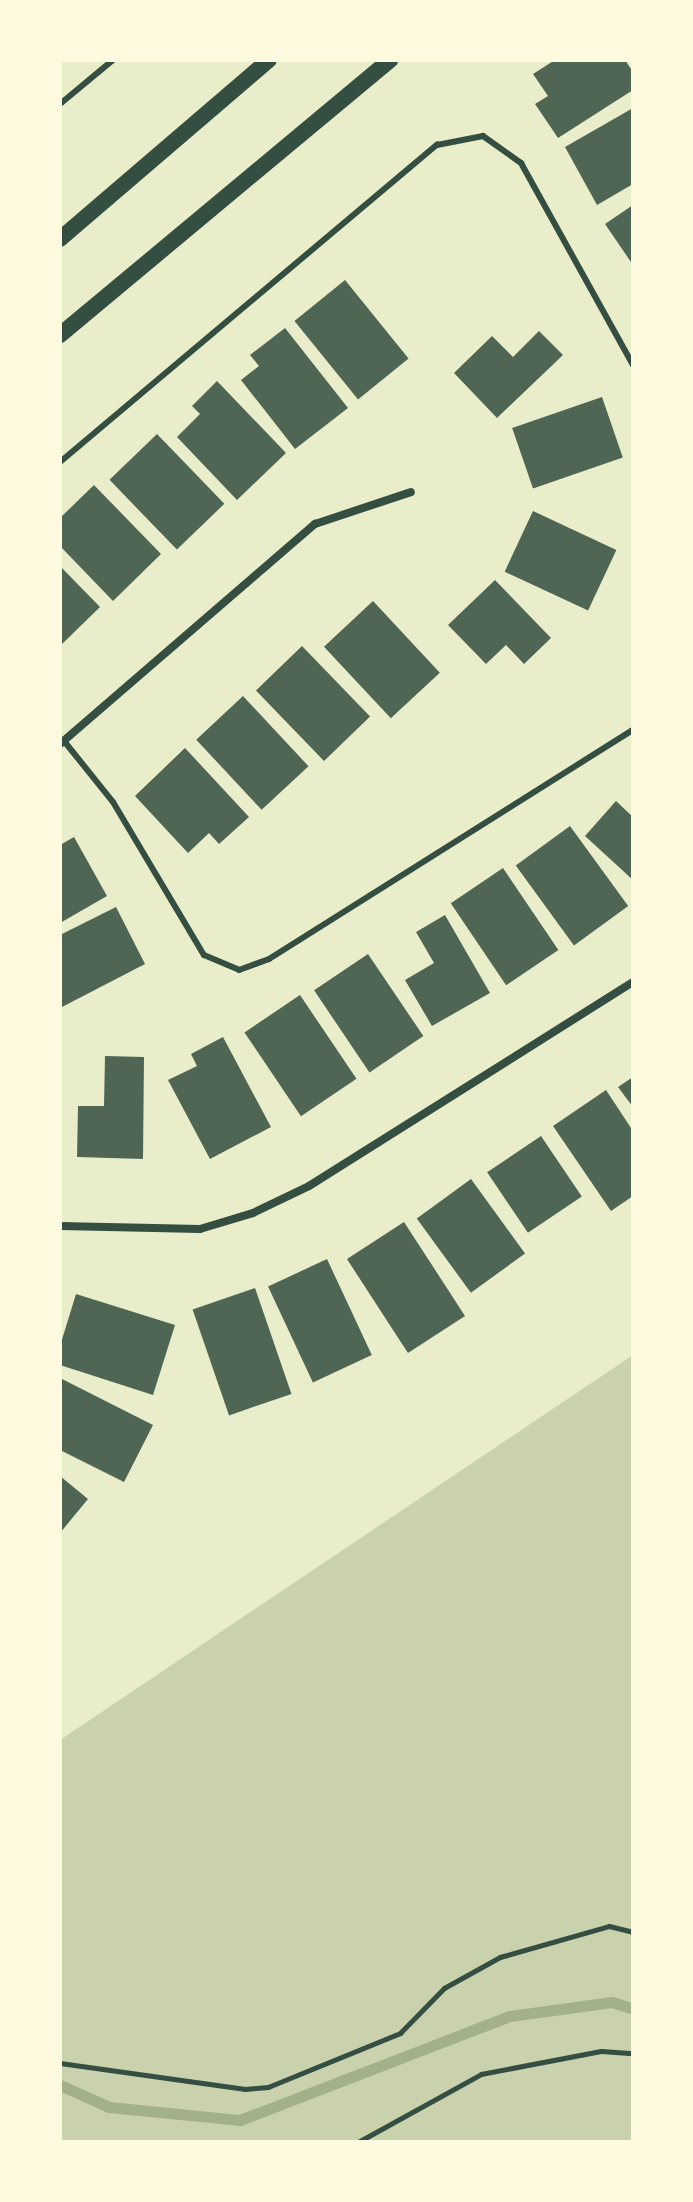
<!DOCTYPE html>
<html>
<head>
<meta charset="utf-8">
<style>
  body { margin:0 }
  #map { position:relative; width:693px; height:2202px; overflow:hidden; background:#e9edc9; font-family:"Noto Sans",sans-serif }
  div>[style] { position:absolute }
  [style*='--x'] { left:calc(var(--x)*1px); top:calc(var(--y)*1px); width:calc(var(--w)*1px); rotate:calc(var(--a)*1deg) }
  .green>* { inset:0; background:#cad2ad }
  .stream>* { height:11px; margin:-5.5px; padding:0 5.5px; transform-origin:5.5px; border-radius:5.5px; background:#a3b18a }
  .building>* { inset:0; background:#4f6655; transform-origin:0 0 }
  .path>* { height:5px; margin:-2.5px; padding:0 2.5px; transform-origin:2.5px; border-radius:2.5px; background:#344e41 }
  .service>* { height:6px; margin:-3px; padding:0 3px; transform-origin:3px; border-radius:3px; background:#344e41 }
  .minor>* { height:8px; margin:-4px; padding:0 4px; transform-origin:4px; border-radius:4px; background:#344e41 }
  .secondary>* { height:16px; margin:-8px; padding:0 8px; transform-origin:8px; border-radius:8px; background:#344e41 }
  span { translate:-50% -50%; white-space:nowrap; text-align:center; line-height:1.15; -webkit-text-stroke:8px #fefae0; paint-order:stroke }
  .frame { position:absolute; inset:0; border:62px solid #fefae0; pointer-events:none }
</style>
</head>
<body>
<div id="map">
  <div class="green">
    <i style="clip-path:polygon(633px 1355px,633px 2142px,60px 2142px,60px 1740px)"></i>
  </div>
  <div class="stream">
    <i style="--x:60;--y:2085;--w:54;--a:24.2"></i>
    <i style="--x:109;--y:2107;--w:132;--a:5.7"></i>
    <i style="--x:240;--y:2120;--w:289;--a:-21.1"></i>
    <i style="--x:510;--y:2016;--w:103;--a:-7.8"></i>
    <i style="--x:612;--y:2002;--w:22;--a:18"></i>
  </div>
  <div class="building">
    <i style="clip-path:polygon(555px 60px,625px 60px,633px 72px,633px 90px,558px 138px,535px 104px,548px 96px,533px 74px)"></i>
    <i style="clip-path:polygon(633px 108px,633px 184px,597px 205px,565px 147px)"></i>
    <i style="clip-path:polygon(633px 205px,633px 265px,605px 224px)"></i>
    <i style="left:345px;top:280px;width:101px;height:65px;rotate:51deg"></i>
    <i style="clip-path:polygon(285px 328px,348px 408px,295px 449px,241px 380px,259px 366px,250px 355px)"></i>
    <i style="clip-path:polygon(539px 331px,563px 355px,497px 418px,454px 373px,492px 336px,513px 357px)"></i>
    <i style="clip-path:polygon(217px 381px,286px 453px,237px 500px,177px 437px,200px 414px,192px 406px)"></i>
    <i style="left:602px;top:397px;width:64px;height:95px;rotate:71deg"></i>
    <i style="left:157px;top:434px;width:97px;height:66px;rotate:46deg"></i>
    <i style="clip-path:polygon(94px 485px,161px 554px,113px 601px,60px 546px,60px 518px)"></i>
    <i style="left:533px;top:511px;width:92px;height:67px;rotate:25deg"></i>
    <i style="clip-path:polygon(60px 566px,100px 607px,60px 646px)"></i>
    <i style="clip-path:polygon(495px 580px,551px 638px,524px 664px,506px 645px,486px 664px,448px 625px)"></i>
    <i style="left:373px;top:601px;width:98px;height:67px;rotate:47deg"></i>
    <i style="left:302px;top:646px;width:98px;height:64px;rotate:46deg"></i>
    <i style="left:243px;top:696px;width:96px;height:64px;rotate:47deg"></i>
    <i style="clip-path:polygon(185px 748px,249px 817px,219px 844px,209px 833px,188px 853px,135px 796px)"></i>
    <i style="clip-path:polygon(616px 801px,633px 817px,633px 880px,585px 836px)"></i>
    <i style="left:570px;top:826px;width:99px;height:67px;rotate:54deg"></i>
    <i style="clip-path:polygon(74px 837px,107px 896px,60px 923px,60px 845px)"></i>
    <i style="left:503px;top:868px;width:99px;height:63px;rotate:56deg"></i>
    <i style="clip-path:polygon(116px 907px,145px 964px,60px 1008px,60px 935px)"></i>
    <i style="clip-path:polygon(445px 915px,490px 993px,432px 1026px,405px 980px,434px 963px,416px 932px)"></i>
    <i style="left:368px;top:954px;width:99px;height:65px;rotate:56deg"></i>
    <i style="left:300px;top:995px;width:101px;height:67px;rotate:56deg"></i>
    <i style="clip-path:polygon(223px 1037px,271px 1127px,210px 1159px,168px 1080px,197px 1066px,191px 1054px)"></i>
    <i style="clip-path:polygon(105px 1056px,144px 1057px,143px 1159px,77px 1157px,78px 1106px,104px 1106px)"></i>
    <i style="clip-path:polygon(633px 1077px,633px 1107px,618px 1087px)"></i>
    <i style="clip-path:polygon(606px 1090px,633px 1131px,633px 1196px,611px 1211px,553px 1126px)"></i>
    <i style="left:541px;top:1136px;width:73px;height:65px;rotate:56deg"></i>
    <i style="left:471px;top:1179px;width:92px;height:67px;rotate:54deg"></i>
    <i style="left:404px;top:1222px;width:112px;height:68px;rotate:57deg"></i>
    <i style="left:327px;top:1259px;width:106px;height:65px;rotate:65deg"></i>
    <i style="left:255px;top:1288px;width:112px;height:66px;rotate:71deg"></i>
    <i style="clip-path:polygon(76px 1294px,175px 1325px,153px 1395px,60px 1365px,60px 1346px)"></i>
    <i style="clip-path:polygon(60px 1378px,153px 1425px,124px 1482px,60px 1450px)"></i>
    <i style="clip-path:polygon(60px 1476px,88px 1499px,60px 1533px)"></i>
  </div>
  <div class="path">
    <i style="--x:60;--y:2063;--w:187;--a:8"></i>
    <i style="--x:245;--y:2089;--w:23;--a:-5"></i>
    <i style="--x:268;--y:2087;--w:143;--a:-22.2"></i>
    <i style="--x:400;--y:2033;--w:63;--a:-45.6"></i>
    <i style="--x:444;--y:1988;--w:64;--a:-29"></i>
    <i style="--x:500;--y:1957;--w:113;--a:-15.9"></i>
    <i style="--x:609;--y:1926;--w:25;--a:14"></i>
    <i style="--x:358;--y:2142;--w:141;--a:-28.9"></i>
    <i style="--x:481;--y:2074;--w:122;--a:-10.9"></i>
    <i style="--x:601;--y:2051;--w:32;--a:4"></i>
  </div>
  <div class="service">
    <i style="--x:60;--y:104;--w:69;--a:-39.7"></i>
    <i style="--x:60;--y:462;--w:493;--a:-40.1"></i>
    <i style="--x:437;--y:145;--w:47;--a:-11.1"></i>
    <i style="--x:483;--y:136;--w:47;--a:35.4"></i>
    <i style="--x:521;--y:163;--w:231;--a:61"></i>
    <i style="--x:64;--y:741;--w:78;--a:51.2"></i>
    <i style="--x:113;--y:802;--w:178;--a:59.3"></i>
    <i style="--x:204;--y:955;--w:38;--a:23"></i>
    <i style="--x:239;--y:970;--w:32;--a:-20"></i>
    <i style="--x:269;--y:959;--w:430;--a:-32.2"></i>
  </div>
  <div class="minor">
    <i style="--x:60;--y:744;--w:337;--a:-40.8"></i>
    <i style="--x:315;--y:524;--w:101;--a:-18.4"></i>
    <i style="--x:60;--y:1226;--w:140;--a:1.2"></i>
    <i style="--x:200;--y:1229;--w:55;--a:-16.8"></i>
    <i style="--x:253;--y:1213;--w:62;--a:-25.7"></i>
    <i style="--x:309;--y:1186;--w:383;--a:-32.2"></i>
  </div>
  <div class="secondary">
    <i style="--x:60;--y:239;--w:275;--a:-40.6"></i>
    <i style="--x:60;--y:335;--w:430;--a:-39.8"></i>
  </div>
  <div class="frame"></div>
</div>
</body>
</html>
